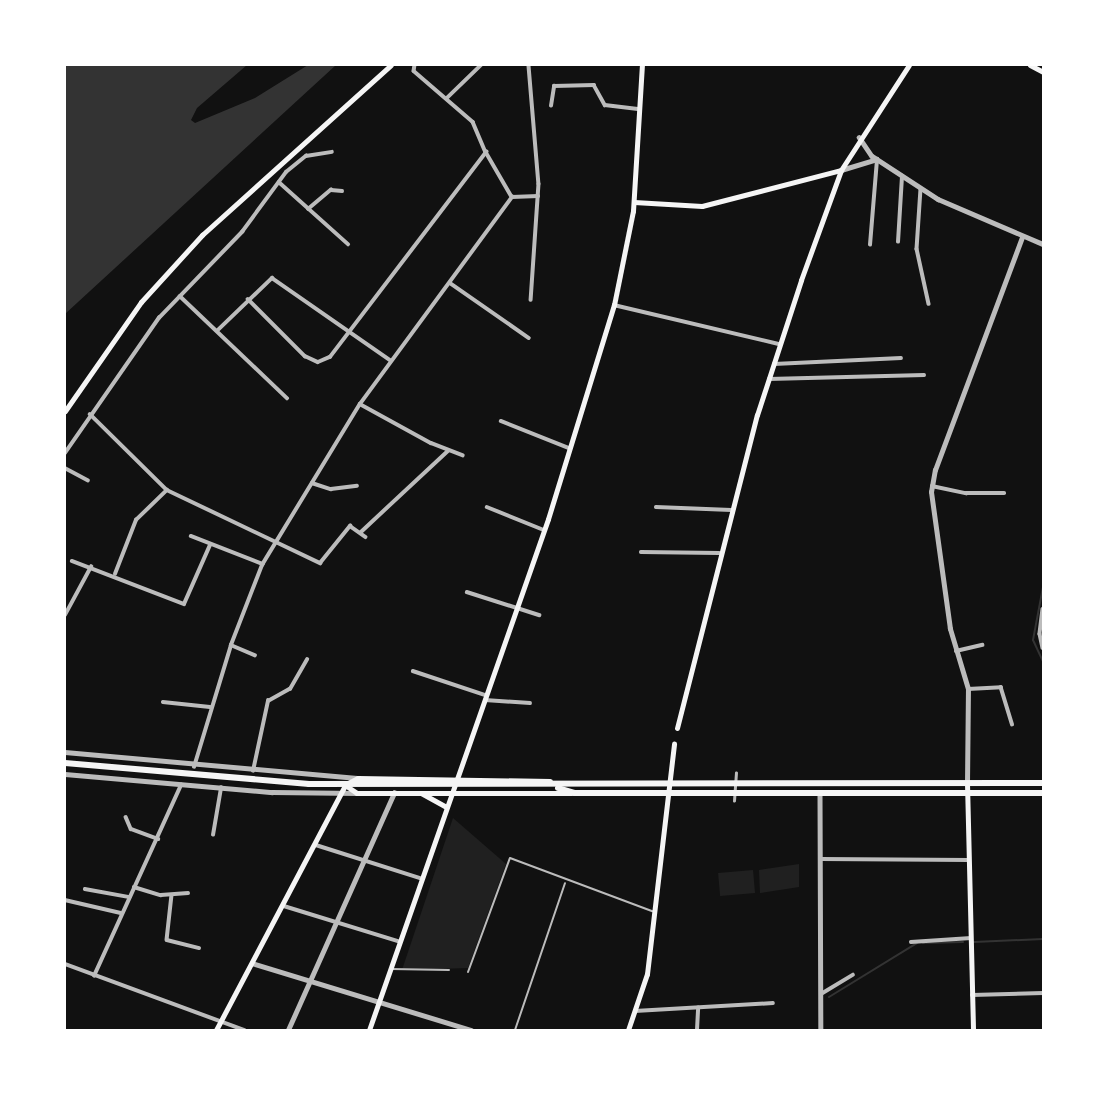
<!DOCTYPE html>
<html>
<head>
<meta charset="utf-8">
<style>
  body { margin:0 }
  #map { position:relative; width:1108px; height:1095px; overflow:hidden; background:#111; font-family:Barlow,sans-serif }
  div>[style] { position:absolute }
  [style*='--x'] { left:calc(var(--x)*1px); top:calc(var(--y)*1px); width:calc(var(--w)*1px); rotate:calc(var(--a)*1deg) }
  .green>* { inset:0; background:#202020; transform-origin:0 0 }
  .water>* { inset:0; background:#333 }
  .stream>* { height:2px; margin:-1px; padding:0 1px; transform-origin:1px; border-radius:1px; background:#333 }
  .service>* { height:2px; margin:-1px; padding:0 1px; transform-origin:1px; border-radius:1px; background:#bcbcbc }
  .pedestrian>* { height:2.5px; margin:-1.25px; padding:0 1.25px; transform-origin:1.25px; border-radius:1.25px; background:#bcbcbc }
  .minor>* { height:3.5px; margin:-1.75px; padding:0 1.75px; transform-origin:1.75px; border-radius:1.75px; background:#bcbcbc }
  .tertiary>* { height:4.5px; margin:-2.25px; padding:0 2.25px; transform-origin:2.25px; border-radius:2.25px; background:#bcbcbc }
  .secondary>* { height:5px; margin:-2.5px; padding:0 2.5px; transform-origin:2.5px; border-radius:2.5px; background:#f5f5f5 }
  .primary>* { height:5px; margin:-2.5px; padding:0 2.5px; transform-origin:2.5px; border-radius:2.5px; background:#f5f5f5 }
  .trunk>* { height:6px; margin:-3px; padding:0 3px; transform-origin:3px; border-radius:3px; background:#f5f5f5 }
  span { translate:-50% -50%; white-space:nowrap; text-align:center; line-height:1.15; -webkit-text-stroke:5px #fff; paint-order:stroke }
  .frame { position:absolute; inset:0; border:66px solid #fff; pointer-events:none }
</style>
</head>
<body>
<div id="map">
  <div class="green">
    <i style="clip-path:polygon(453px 818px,506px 864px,468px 968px,402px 970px)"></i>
    <i style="clip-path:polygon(799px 864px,799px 887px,760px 893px,759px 870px)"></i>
    <i style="left:753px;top:870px;width:23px;height:35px;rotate:85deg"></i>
  </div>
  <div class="water">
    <i style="clip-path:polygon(65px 65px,247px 65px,197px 108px,191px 120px,195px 123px,255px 98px,308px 65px,336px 65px,65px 314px)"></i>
  </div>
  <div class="stream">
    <i style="--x:1043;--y:587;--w:54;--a:100.7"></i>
    <i style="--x:1033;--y:640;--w:23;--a:65"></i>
    <i style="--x:974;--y:942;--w:69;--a:-2.5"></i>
    <i style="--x:923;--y:943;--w:40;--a:-1.4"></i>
    <i style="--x:829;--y:997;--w:103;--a:-31.5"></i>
  </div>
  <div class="service">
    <i style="--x:391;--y:969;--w:58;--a:1"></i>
    <i style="--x:468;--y:972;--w:121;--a:-69.8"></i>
    <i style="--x:510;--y:858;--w:152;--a:20.5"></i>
    <i style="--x:515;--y:1030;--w:155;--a:-71.2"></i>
  </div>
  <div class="pedestrian">
    <i style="--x:734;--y:801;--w:28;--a:-86"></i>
  </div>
  <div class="minor">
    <i style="--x:415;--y:65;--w:6;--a:99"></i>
    <i style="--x:414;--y:71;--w:78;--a:40.8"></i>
    <i style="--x:473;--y:122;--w:33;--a:67"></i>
    <i style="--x:529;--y:66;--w:118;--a:85.2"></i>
    <i style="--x:539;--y:184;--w:116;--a:93.9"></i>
    <i style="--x:447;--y:98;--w:47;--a:-44.1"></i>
    <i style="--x:551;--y:106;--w:20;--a:-81"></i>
    <i style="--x:554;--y:86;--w:40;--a:-1.4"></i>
    <i style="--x:594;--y:85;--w:23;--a:61"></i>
    <i style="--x:605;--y:105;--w:35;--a:7"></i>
    <i style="--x:279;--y:182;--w:93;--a:41.9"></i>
    <i style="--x:921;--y:189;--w:60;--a:93.8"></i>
    <i style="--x:917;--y:249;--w:56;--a:77.7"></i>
    <i style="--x:512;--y:197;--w:26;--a:-2"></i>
    <i style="--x:308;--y:209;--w:30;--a:-40"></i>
    <i style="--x:331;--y:190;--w:11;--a:5"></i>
    <i style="--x:898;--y:242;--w:66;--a:-86.5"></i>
    <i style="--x:870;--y:245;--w:86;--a:-85.3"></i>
    <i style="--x:450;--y:283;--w:96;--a:34.8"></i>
    <i style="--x:180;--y:296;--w:148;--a:43.6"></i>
    <i style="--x:248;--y:299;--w:81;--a:45"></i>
    <i style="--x:305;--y:356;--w:14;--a:25"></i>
    <i style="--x:318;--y:362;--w:13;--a:-23"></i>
    <i style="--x:330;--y:357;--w:258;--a:-52.7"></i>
    <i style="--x:486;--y:152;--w:52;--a:60"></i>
    <i style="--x:614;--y:305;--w:170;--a:13.3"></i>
    <i style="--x:218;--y:330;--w:75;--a:-43.9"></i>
    <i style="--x:272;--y:278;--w:144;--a:34.8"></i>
    <i style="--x:774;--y:364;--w:127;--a:-2.7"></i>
    <i style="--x:769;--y:379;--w:155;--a:-1.5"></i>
    <i style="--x:360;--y:404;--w:81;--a:28.8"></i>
    <i style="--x:431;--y:443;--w:34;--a:21"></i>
    <i style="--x:90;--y:414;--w:108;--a:44.6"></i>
    <i style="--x:167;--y:490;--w:170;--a:25.5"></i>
    <i style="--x:320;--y:563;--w:48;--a:-51"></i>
    <i style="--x:350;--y:526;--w:19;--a:35"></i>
    <i style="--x:501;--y:421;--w:73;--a:21.7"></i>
    <i style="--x:65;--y:453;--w:165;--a:-55.2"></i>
    <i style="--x:159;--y:318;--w:120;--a:-46"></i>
    <i style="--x:242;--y:232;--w:74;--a:-53.7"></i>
    <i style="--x:286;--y:172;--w:26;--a:-39"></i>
    <i style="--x:306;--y:156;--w:26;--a:-9"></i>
    <i style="--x:65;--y:468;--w:26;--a:28"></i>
    <i style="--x:312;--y:483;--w:20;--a:18"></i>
    <i style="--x:331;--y:489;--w:26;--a:-7"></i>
    <i style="--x:932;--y:486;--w:35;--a:12"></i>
    <i style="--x:966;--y:493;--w:38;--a:0"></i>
    <i style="--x:487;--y:507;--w:61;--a:22"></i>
    <i style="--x:656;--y:507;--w:75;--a:2.3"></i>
    <i style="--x:361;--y:532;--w:119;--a:-43"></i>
    <i style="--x:191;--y:536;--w:77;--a:21.3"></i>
    <i style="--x:641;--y:552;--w:78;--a:0.7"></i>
    <i style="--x:72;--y:561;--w:120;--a:21"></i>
    <i style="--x:184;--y:604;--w:64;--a:-66.2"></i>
    <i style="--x:115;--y:574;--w:58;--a:-68.7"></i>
    <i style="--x:136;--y:520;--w:43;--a:-44.1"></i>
    <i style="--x:467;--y:592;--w:76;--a:17.7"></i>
    <i style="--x:1043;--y:609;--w:25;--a:97"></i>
    <i style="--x:1040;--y:634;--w:14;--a:78"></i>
    <i style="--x:65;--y:615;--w:55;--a:-61.6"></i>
    <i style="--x:231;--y:645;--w:26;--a:23"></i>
    <i style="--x:956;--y:651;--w:27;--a:-13"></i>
    <i style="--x:413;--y:671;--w:76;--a:18.4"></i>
    <i style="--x:968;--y:689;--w:33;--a:-3"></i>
    <i style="--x:1001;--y:687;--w:39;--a:73"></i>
    <i style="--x:485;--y:700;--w:45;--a:3.8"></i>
    <i style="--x:163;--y:702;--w:47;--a:6.1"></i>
    <i style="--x:194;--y:767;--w:127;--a:-73.1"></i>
    <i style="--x:231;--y:645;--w:86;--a:-68.8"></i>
    <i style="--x:262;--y:565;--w:188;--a:-58.7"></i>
    <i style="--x:360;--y:404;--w:257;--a:-53.7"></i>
    <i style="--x:253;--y:771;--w:72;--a:-77.9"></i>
    <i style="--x:268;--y:701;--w:25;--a:-29"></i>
    <i style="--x:290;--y:689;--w:34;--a:-60"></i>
    <i style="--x:126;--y:817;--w:13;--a:67"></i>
    <i style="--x:131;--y:829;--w:29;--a:20"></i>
    <i style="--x:213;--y:835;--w:48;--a:-80.3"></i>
    <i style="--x:316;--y:845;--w:109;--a:17.6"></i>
    <i style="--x:821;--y:859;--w:148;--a:0.4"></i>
    <i style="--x:134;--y:887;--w:28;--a:17"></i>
    <i style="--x:161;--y:895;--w:27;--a:-4"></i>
    <i style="--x:85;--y:889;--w:45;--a:10.3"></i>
    <i style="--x:172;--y:895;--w:45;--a:96.3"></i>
    <i style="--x:167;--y:940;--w:33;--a:14"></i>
    <i style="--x:65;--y:900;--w:57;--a:13.1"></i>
    <i style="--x:284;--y:906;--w:119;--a:17.1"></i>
    <i style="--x:911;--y:942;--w:60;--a:-3.8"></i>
    <i style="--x:65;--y:964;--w:191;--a:20.2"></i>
    <i style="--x:94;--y:976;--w:210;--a:-65.5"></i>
    <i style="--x:821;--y:994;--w:37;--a:-31"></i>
    <i style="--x:972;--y:995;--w:71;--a:-1.6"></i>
    <i style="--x:635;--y:1011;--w:138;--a:-3.3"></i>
    <i style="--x:697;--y:1030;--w:22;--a:-87"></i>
  </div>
  <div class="tertiary">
    <i style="--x:859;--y:137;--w:23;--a:56"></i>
    <i style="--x:872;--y:156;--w:79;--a:33.1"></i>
    <i style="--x:938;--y:199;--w:114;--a:23.2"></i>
    <i style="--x:841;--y:170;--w:37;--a:-17"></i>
    <i style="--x:65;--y:752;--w:293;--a:5.1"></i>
    <i style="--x:65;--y:774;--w:208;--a:5"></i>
    <i style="--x:272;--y:792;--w:85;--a:0.7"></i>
    <i style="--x:967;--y:783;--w:94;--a:-89.4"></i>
    <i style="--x:968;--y:689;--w:63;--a:-106.7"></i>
    <i style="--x:950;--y:629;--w:138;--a:-97.9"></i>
    <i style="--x:931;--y:492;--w:22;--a:-80"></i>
    <i style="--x:935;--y:470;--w:249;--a:-69.5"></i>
    <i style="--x:820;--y:793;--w:237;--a:89.8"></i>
    <i style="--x:252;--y:963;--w:229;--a:17"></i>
    <i style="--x:288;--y:1030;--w:260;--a:-65.9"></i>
  </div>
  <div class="secondary">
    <i style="--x:634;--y:202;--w:68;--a:3.4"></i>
    <i style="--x:702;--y:206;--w:144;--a:-14.5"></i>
    <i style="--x:65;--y:411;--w:133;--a:-55.1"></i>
    <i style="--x:141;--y:302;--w:91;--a:-47.7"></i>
    <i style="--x:202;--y:235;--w:254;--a:-42"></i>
    <i style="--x:677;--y:728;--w:323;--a:-75.7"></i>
    <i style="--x:757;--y:415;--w:142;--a:-71.9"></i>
    <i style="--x:801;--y:280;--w:117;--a:-70"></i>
    <i style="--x:841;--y:170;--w:125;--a:-57.1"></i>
    <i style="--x:967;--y:783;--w:247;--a:88.6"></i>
    <i style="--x:216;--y:1030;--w:277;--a:-62.2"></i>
    <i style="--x:628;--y:1030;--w:59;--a:-71.3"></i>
    <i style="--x:647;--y:974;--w:232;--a:-83.3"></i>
  </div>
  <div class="primary">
    <i style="--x:1030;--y:65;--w:15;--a:28"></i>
    <i style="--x:348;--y:783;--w:11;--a:-27"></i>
    <i style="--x:358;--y:778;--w:192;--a:0.9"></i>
    <i style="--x:345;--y:785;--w:14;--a:34"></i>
    <i style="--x:357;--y:793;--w:214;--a:0"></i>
    <i style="--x:421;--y:793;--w:29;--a:29"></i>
    <i style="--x:369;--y:1030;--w:541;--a:-70.69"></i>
    <i style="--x:548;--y:519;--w:224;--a:-72.9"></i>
    <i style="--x:614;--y:305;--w:96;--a:-78.6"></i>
    <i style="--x:633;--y:211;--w:146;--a:-86.5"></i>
  </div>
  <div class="trunk">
    <i style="--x:65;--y:763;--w:245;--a:4.9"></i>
    <i style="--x:309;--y:784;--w:734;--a:-0.08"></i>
    <i style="--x:558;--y:788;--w:17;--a:17"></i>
    <i style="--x:574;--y:793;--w:469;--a:0"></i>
  </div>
  <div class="frame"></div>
</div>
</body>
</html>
